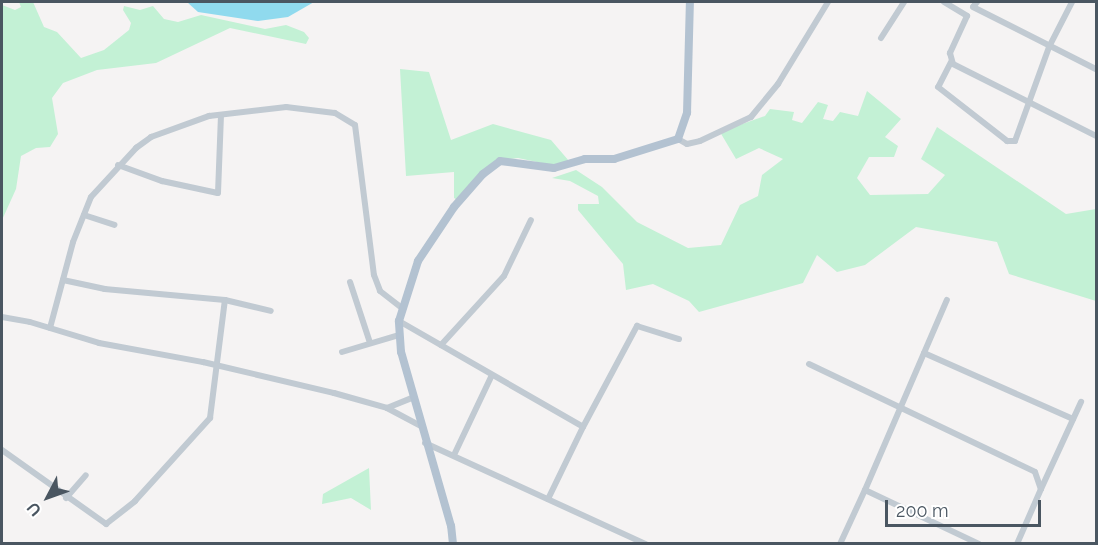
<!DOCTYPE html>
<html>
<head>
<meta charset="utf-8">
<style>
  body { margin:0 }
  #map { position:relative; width:1098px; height:545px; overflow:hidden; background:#f5f3f3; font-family:Raleway,sans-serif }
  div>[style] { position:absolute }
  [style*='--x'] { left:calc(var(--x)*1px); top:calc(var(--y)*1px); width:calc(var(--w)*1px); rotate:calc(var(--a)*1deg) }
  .green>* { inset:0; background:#c3f1d5 }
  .water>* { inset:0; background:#90daee }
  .minor>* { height:6px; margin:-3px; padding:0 3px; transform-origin:3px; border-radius:3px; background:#c1cad2 }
  .major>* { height:8px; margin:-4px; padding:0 4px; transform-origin:4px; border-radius:4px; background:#b3c2d1 }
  span { translate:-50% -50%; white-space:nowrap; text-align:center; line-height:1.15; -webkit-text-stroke:4.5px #fff; paint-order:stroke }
  .frame { position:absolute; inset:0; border:3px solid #4a5661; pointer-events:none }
  .north { position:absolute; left:18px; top:467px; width:60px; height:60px; -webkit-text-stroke:4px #fff; paint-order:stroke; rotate:229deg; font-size:16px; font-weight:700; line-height:24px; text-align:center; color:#4a5661 }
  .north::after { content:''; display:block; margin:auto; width:21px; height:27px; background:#4a5661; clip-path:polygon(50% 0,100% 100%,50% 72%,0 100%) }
  .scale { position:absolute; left:885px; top:500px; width:156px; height:27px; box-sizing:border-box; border:3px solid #4a5661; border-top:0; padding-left:8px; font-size:18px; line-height:21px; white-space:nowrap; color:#4a5661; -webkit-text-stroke:4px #fff; paint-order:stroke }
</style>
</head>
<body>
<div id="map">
  <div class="green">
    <i style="clip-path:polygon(19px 2px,33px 2px,44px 27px,57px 32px,81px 58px,104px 50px,129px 30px,131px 23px,123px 10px,124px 6px,140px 10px,153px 6px,164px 19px,178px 22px,201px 15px,265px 29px,286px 25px,304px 32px,309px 38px,306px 44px,230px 28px,156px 63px,97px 70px,63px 83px,52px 98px,58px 134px,50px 147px,36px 148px,21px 156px,16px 189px,2px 220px,2px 5px,15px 10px,21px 7px)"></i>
    <i style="clip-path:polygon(400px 69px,429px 72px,451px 140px,493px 124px,551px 140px,569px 161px,551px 165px,518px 158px,503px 160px,495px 163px,462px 203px,454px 198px,454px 172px,406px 176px)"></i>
    <i style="clip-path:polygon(867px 91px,901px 119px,885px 137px,898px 146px,894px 157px,869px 157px,857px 178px,870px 195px,928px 194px,945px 175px,921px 159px,937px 127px,1066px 214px,1096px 209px,1096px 301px,1009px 274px,997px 242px,916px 227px,865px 265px,837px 272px,817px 255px,803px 283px,699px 312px,689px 301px,653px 284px,626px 290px,623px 264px,578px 210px,578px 204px,599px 204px,598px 196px,570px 181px,552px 178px,576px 170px,602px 187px,637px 222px,688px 248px,721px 245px,740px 205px,758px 196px,762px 175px,783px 159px,759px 148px,736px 159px,720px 132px,765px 116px,770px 109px,794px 112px,792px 120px,802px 123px,818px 102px,828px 105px,823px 119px,833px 121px,840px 112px,858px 116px)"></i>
    <i style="clip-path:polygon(369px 468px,371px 510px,351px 498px,322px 504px,323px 494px)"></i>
  </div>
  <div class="water">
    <i style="clip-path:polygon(187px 2px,314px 2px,288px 17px,258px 21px,198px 12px)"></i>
  </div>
  <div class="minor">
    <i style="--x:944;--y:2;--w:27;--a:31"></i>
    <i style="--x:967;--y:16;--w:41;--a:114.7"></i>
    <i style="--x:950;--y:53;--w:11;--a:75"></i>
    <i style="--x:953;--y:64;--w:160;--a:26.7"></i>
    <i style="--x:977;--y:2;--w:6;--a:129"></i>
    <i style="--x:973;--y:7;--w:138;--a:26.8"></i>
    <i style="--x:881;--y:38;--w:43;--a:-57.4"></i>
    <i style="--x:951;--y:62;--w:28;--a:117"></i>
    <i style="--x:938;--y:87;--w:88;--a:38"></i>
    <i style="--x:1007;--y:141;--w:8;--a:0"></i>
    <i style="--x:1015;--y:141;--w:100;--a:-70.1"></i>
    <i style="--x:1049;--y:47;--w:51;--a:-62.9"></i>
    <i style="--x:678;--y:139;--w:10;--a:29"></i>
    <i style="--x:687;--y:144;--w:13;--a:-13"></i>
    <i style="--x:700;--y:141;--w:56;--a:-25.2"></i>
    <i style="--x:751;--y:117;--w:43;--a:-50.7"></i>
    <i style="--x:778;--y:84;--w:96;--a:-58.6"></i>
    <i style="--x:118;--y:165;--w:47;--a:20"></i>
    <i style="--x:162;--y:181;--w:57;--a:12.1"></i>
    <i style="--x:218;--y:193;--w:78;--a:-87.8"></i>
    <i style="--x:84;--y:215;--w:32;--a:18"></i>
    <i style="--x:350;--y:282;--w:64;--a:71.8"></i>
    <i style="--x:225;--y:300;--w:47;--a:13.4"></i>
    <i style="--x:2;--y:317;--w:28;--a:10"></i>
    <i style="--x:30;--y:322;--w:72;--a:16.9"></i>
    <i style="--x:99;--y:343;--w:106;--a:10.4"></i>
    <i style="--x:203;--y:362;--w:135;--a:13.3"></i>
    <i style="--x:334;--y:393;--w:55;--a:15.8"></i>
    <i style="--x:387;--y:408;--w:38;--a:28"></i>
    <i style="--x:399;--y:321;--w:212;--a:29.9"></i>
    <i style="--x:583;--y:427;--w:80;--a:115.9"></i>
    <i style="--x:50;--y:328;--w:89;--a:-75"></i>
    <i style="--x:73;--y:242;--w:48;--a:-68.2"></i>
    <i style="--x:91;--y:197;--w:67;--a:-47.4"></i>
    <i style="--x:136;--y:148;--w:19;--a:-36"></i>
    <i style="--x:151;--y:137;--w:62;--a:-19.9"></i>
    <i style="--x:209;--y:116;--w:78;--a:-6.7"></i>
    <i style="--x:286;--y:107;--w:49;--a:7"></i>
    <i style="--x:335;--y:113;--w:23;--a:31"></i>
    <i style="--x:355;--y:125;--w:151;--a:82.8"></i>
    <i style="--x:374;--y:275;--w:17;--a:69"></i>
    <i style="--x:380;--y:291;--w:28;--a:38"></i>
    <i style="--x:441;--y:345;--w:93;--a:-47.6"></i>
    <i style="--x:504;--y:276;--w:62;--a:-64.3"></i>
    <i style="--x:342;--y:352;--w:59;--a:-16.6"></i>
    <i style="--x:924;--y:353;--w:163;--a:23.9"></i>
    <i style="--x:809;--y:364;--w:250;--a:25.5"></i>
    <i style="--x:1035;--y:472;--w:18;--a:71"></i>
    <i style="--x:1041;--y:489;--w:60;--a:113.6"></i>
    <i style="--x:387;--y:408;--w:29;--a:-22"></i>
    <i style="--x:583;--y:427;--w:115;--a:-61.9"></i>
    <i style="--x:637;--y:326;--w:44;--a:17.2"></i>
    <i style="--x:425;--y:443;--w:243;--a:24.6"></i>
    <i style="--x:2;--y:450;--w:128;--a:35.4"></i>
    <i style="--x:106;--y:524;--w:37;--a:-38"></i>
    <i style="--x:135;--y:501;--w:112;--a:-47.9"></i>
    <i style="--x:210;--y:418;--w:119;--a:-82.8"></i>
    <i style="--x:225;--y:300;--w:121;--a:-174.8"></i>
    <i style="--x:105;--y:289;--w:43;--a:-167.9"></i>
    <i style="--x:454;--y:455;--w:86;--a:-64.6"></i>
    <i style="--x:1041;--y:489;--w:96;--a:-65.3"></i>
    <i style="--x:865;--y:490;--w:207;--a:-66.7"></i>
    <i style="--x:66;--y:498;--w:30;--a:-49"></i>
    <i style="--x:840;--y:544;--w:60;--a:-65.2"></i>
    <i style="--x:865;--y:490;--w:126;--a:25.3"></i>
  </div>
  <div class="major">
    <i style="--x:453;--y:544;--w:18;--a:-96"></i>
    <i style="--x:451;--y:526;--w:181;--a:-106"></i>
    <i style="--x:401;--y:352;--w:31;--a:-94"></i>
    <i style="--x:399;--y:321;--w:63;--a:-72.4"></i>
    <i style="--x:418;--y:261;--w:65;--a:-56.3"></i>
    <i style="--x:454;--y:207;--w:44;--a:-48.7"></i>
    <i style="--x:483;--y:174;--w:21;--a:-37"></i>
    <i style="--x:500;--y:161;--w:54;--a:7.4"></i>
    <i style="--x:554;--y:168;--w:32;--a:-16"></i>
    <i style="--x:585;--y:159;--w:29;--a:0"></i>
    <i style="--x:614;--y:159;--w:67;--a:-17.4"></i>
    <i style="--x:678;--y:139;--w:28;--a:-71"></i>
    <i style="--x:687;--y:113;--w:111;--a:-88.5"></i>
  </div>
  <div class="frame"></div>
  <div class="north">U</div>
  <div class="scale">200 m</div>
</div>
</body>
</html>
